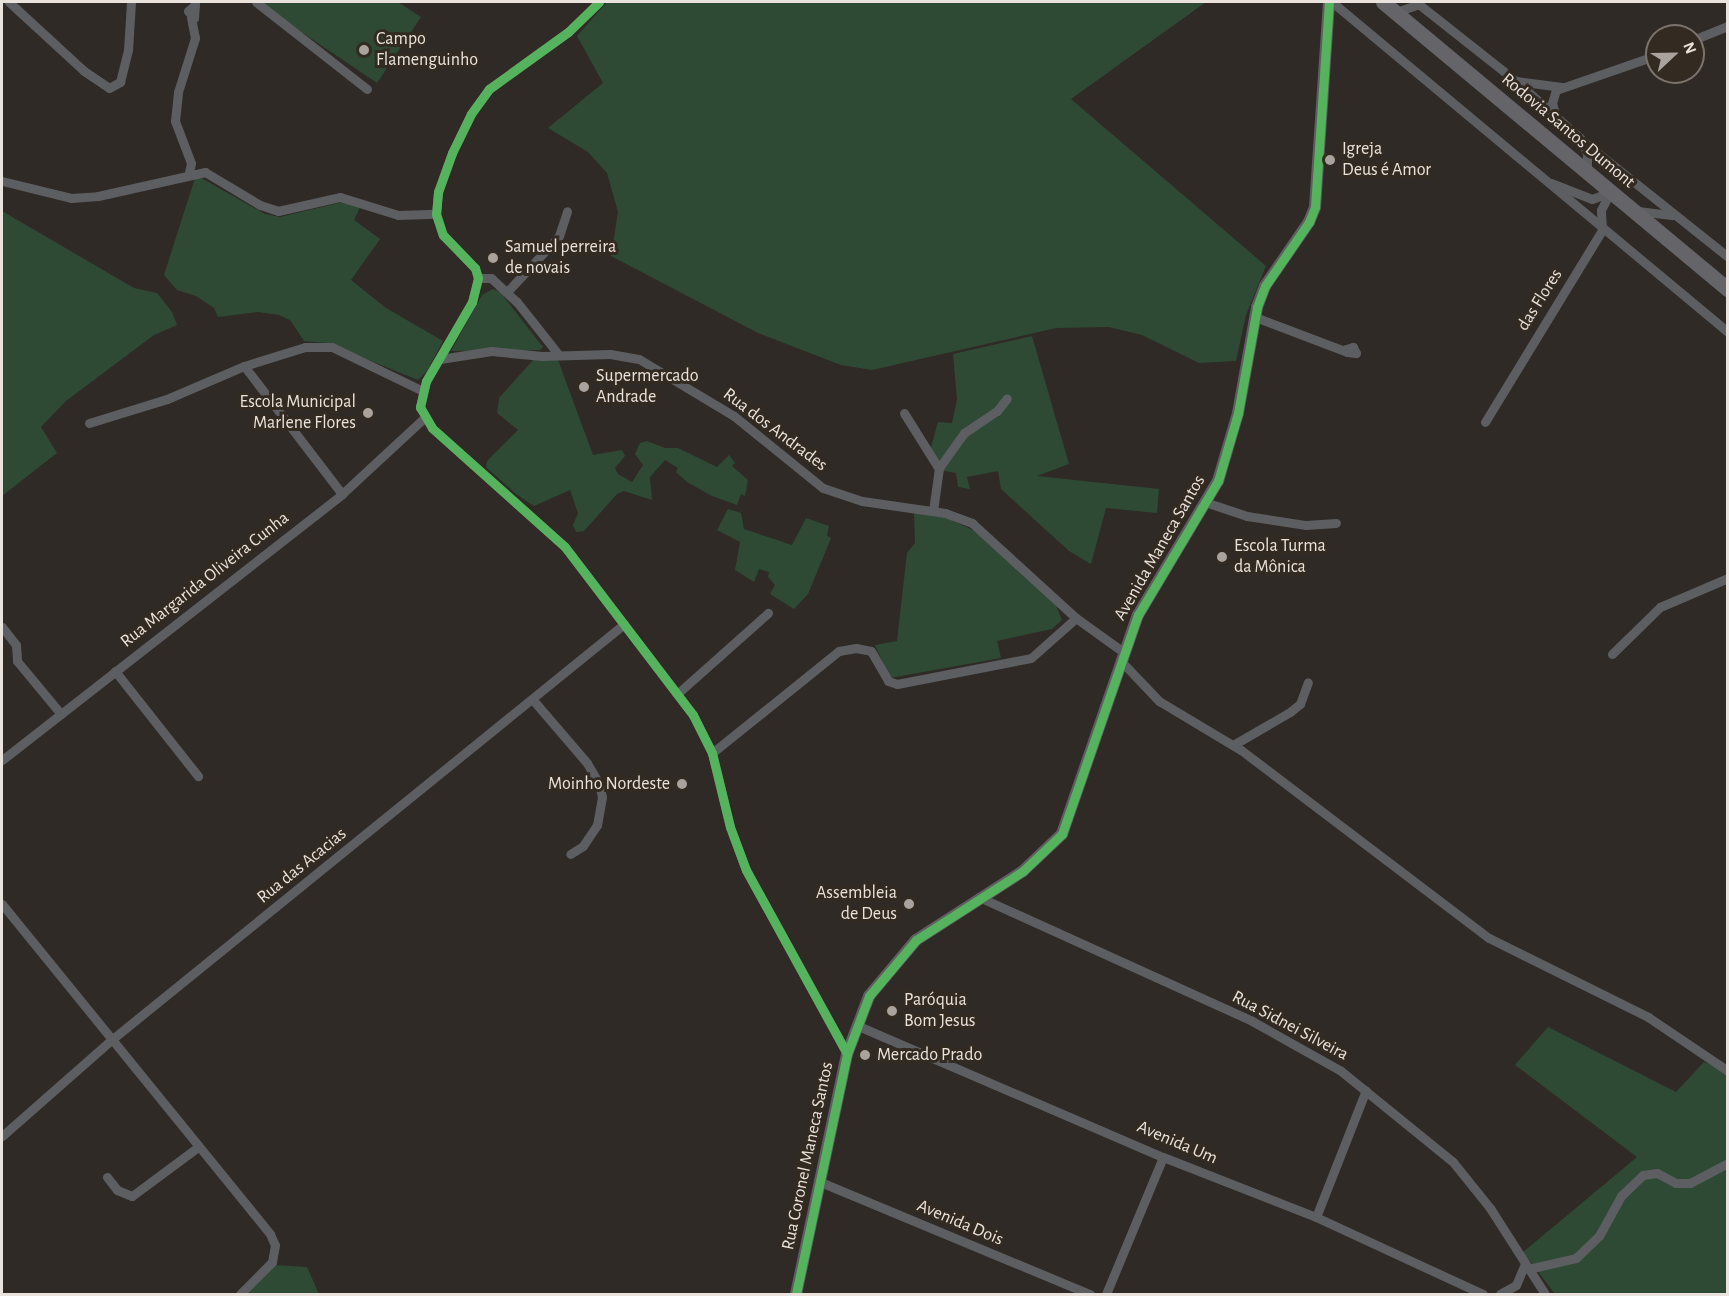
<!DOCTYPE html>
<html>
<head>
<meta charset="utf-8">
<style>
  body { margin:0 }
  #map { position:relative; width:1729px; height:1296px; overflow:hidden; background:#2f2a25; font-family:"Alegreya Sans",sans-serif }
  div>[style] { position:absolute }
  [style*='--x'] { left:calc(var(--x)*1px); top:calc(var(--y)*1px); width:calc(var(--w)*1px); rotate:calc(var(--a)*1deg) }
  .green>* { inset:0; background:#2e4a35 }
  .minor>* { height:9px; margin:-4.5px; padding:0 4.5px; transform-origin:4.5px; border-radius:4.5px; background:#5d5e62 }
  .tertiary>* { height:12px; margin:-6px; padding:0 6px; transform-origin:6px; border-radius:6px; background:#5d5e62 }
  .trunk>* { height:15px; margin:-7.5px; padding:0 7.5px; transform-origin:7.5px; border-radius:7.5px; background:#656468 }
  .cycleway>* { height:9px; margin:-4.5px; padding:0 4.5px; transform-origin:4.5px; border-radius:4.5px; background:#56b35d }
  .dots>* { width:16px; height:16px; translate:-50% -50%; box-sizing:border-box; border:3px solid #332a21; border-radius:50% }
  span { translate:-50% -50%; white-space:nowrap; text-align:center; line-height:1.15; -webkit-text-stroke:6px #332a21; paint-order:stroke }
  .poi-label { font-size:18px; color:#eae3dd }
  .left { translate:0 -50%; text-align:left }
  .right { translate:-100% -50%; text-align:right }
  .street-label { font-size:18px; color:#eae3dd }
  .frame { position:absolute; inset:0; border:3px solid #eae3dd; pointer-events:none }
  .north { position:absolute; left:1645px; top:24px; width:60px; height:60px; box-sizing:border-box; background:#332a21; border:2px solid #7c746c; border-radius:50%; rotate:68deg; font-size:16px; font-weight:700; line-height:24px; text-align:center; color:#eae3dd }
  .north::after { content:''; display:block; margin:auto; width:21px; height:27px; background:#a9a29d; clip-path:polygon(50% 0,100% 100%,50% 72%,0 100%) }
</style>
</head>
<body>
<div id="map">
  <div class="green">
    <i style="clip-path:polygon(257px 2px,398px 2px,421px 17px,377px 83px)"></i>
    <i style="clip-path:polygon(607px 2px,1206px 2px,1071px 99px,1266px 266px,1246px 315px,1236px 361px,1199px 363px,1142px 335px,1109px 327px,1056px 328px,872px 370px,841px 365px,758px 333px,611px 256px,618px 212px,607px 173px,588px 152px,548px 128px,603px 83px,577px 36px)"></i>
    <i style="clip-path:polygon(196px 175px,265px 214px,280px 217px,343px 202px,361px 205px,354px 220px,380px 239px,351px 280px,386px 308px,443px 341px,427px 371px,418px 380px,327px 343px,304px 341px,290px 320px,279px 315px,258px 312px,218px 317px,214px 308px,196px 296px,177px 290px,164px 275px)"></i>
    <i style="clip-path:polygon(2px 211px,134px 288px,157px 293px,172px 312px,177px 325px,154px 335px,66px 401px,41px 427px,57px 453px,2px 496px)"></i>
    <i style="clip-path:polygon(493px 289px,500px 292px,543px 347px,540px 350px,451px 351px,482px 295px)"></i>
    <i style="clip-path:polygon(1032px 336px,1069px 464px,1037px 476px,1159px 489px,1157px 513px,1106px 508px,1091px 564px,1069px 551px,1001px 489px,998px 471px,967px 477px,970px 489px,958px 487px,956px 473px,939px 470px,930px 451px,938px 422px,952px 423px,957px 400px,953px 354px)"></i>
    <i style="clip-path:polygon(534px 359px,558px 360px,593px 455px,622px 450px,625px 456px,615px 468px,618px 474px,632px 482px,643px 465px,635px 454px,640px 443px,647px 441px,665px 448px,678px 448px,717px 467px,729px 455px,735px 463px,732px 466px,748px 480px,745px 496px,741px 494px,737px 505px,712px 496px,687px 482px,676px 472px,678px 468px,665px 460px,650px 477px,652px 500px,624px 491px,617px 494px,584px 531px,576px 532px,573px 525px,578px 513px,570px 490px,534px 506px,516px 494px,486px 467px,487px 461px,518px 430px,497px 413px,499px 398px)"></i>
    <i style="clip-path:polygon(728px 509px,741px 513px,744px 529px,792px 545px,806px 518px,829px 526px,827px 536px,831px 538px,808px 594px,794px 609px,770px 594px,775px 585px,768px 577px,769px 572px,759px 569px,754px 582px,735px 570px,740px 542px,717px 530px)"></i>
    <i style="clip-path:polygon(914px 513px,946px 518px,975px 531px,1055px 603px,1062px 620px,1052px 629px,997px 641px,1001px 658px,890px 678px,875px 645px,897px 641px,907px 553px,915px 543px)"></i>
    <i style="clip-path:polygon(1548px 1027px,1676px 1092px,1704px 1062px,1727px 1070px,1727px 1294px,1555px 1294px,1523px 1252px,1637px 1157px,1515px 1065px)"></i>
    <i style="clip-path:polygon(273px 1265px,307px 1267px,319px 1294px,243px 1294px)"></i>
  </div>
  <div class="minor">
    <i style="--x:9;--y:2;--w:102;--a:42.6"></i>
    <i style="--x:84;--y:71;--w:30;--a:34"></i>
    <i style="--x:109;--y:88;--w:13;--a:-29"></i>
    <i style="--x:120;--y:82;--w:33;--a:-76"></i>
    <i style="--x:128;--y:50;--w:48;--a:-86.4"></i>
    <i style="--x:256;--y:2;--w:141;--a:38.1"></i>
    <i style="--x:599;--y:2;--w:43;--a:135.9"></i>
    <i style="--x:568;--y:32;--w:97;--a:144.2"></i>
    <i style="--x:489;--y:89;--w:31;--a:126"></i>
    <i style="--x:471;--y:114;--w:43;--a:116"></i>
    <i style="--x:452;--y:153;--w:41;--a:109.7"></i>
    <i style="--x:438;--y:192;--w:22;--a:95"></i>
    <i style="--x:436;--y:214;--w:22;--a:72"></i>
    <i style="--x:443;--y:235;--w:46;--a:45.9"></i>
    <i style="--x:475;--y:268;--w:10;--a:73"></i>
    <i style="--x:478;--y:278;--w:25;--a:104"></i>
    <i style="--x:472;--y:302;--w:91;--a:120.2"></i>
    <i style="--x:426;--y:381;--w:27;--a:103"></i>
    <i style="--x:420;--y:407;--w:24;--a:60"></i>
    <i style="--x:432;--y:428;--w:178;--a:41.8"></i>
    <i style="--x:565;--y:547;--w:211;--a:52.7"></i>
    <i style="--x:693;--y:715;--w:42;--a:63.4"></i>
    <i style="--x:712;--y:753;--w:76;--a:76.3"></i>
    <i style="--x:730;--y:827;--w:46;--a:69.6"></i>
    <i style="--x:746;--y:870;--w:210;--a:61.2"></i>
    <i style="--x:1332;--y:2;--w:515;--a:39.81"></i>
    <i style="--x:1416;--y:2;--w:127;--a:38.3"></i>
    <i style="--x:1516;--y:81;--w:86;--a:41.7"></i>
    <i style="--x:1580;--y:138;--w:17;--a:66"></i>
    <i style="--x:1587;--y:154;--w:18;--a:90"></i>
    <i style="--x:195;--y:5;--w:9;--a:139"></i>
    <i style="--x:188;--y:11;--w:9;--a:49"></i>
    <i style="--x:194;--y:18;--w:16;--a:-86"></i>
    <i style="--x:1396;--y:12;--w:24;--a:-19"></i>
    <i style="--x:1693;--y:40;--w:38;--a:-22"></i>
    <i style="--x:1516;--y:81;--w:46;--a:7.4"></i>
    <i style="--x:1555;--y:114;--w:11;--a:-105"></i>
    <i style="--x:1552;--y:103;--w:14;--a:-73"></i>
    <i style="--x:1556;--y:90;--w:107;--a:-19.1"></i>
    <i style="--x:1584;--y:142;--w:184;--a:38.6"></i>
    <i style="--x:189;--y:172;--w:9;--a:-77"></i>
    <i style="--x:191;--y:163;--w:45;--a:-110.9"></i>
    <i style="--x:175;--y:121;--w:29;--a:-84"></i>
    <i style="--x:178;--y:92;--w:57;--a:-72.5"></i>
    <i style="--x:195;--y:38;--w:21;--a:-101"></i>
    <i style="--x:2;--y:181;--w:71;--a:13.8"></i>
    <i style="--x:71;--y:198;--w:27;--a:-4"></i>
    <i style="--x:98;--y:196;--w:110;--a:-12.6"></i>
    <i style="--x:205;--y:172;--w:64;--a:31"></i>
    <i style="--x:260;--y:205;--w:19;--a:18"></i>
    <i style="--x:278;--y:211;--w:64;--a:-12.7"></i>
    <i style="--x:340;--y:197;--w:61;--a:17.2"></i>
    <i style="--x:398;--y:215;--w:38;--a:-2"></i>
    <i style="--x:1551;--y:183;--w:44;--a:21.3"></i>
    <i style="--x:1592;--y:199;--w:19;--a:-21"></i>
    <i style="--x:1638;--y:211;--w:34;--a:7"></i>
    <i style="--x:478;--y:278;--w:13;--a:0"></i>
    <i style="--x:491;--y:278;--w:35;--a:43"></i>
    <i style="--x:517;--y:302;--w:66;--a:51.7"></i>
    <i style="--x:507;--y:292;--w:76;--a:-47.1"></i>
    <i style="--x:559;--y:236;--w:26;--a:-72"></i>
    <i style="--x:1255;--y:317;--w:98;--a:20.8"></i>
    <i style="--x:1347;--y:352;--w:9;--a:6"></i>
    <i style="--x:1356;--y:353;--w:7;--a:-117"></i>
    <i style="--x:1353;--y:347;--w:10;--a:163"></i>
    <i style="--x:440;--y:359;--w:52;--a:-8.9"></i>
    <i style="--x:491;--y:351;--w:51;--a:5.6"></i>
    <i style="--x:542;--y:356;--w:68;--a:-1.7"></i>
    <i style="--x:610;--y:354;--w:29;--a:10"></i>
    <i style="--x:639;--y:359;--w:111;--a:31"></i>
    <i style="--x:734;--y:416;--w:114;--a:39"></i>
    <i style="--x:823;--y:488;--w:41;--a:18.4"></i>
    <i style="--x:862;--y:501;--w:84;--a:8.2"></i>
    <i style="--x:945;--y:513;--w:29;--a:20"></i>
    <i style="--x:972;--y:523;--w:141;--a:42.4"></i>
    <i style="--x:1076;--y:618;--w:57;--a:35.7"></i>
    <i style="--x:904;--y:413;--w:66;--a:58"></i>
    <i style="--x:1485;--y:422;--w:225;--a:-58.6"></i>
    <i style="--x:1602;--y:230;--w:20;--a:-93"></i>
    <i style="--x:1601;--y:210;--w:20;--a:-63"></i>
    <i style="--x:89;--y:423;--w:82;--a:-17.1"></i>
    <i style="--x:167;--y:399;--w:84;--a:-23.2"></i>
    <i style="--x:342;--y:494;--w:161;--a:-127.4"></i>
    <i style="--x:244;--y:366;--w:64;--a:-17.3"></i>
    <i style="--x:305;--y:347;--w:27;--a:0"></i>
    <i style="--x:332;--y:347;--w:101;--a:25.8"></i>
    <i style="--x:1208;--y:503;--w:41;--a:18.4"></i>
    <i style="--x:1247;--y:516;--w:60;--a:8.7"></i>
    <i style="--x:1306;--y:525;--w:30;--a:-4"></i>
    <i style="--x:933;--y:511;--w:43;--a:-82.1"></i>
    <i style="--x:939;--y:468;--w:43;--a:-54.5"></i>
    <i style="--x:964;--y:433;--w:40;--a:-34"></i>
    <i style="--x:997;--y:411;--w:16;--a:-52"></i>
    <i style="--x:2;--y:627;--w:23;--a:52"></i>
    <i style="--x:16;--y:645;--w:16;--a:86"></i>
    <i style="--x:17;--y:661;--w:69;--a:50.3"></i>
    <i style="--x:1612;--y:654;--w:67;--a:-44.4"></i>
    <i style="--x:1660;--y:607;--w:74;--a:-23.1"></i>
    <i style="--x:1120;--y:660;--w:57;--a:46.4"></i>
    <i style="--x:1159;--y:701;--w:96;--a:30.9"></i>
    <i style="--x:1241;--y:750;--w:311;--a:37.2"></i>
    <i style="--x:1489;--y:938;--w:178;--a:26.4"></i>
    <i style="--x:1648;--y:1017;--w:97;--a:34"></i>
    <i style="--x:115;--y:671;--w:134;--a:51.7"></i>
    <i style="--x:677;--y:694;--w:122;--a:-41.7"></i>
    <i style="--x:533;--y:700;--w:83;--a:49.4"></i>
    <i style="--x:587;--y:763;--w:24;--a:60"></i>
    <i style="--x:599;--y:784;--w:13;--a:77"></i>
    <i style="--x:602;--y:797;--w:28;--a:100"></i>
    <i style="--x:597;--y:825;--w:25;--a:124"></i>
    <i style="--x:583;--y:846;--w:15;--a:148"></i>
    <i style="--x:1233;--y:745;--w:66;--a:-30.1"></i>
    <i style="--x:1290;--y:712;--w:13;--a:-39"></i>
    <i style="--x:1300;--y:704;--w:23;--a:-70"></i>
    <i style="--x:712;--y:753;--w:163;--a:-38.8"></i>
    <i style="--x:839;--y:651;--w:17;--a:-10"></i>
    <i style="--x:856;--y:648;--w:15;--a:11"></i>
    <i style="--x:871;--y:651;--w:34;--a:60"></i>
    <i style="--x:888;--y:681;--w:9;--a:18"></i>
    <i style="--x:897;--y:684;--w:136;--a:-11"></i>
    <i style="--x:1031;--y:658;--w:60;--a:-41.6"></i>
    <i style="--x:2;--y:760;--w:432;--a:-38"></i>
    <i style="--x:342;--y:494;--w:110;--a:-42.8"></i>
    <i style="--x:979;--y:897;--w:300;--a:24.4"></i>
    <i style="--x:1252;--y:1021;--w:102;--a:29.3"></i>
    <i style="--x:1341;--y:1071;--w:144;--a:39.1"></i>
    <i style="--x:1453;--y:1162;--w:59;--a:51.2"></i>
    <i style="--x:1490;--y:1208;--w:102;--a:57.4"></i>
    <i style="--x:2;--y:904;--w:425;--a:50.9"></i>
    <i style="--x:270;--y:1234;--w:12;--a:66"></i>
    <i style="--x:275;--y:1245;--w:17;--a:100"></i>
    <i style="--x:272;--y:1262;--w:45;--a:135"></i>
    <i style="--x:856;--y:1025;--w:334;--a:23.3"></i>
    <i style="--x:1163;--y:1157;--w:164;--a:21.4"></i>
    <i style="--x:1316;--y:1217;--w:184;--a:24.8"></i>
    <i style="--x:2;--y:1136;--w:144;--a:-41.3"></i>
    <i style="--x:110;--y:1041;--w:662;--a:-39.05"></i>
    <i style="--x:107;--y:1177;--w:16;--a:52"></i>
    <i style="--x:117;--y:1190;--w:16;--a:22"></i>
    <i style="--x:132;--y:1196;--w:82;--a:-36.6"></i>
    <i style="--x:818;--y:1181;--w:295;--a:22.6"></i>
    <i style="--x:1316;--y:1217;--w:136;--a:-68.5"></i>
    <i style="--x:1528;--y:1269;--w:49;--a:-12.9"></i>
    <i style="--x:1576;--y:1258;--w:32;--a:-44"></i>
    <i style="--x:1599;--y:1236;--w:46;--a:-61.2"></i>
    <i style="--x:1621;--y:1196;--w:30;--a:-44"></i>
    <i style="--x:1643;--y:1175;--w:14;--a:-8"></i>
    <i style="--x:1657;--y:1173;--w:21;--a:28"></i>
    <i style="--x:1676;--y:1183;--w:14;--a:0"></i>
    <i style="--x:1690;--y:1183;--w:43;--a:-27.8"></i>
    <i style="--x:1106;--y:1294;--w:148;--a:-67.4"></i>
    <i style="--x:1500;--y:1294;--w:18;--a:-29"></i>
    <i style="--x:1516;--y:1285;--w:23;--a:-67"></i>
  </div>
  <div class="tertiary">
    <i style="--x:796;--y:1294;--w:245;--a:-78"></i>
    <i style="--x:847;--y:1054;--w:62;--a:-69.2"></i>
    <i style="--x:869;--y:996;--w:73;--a:-50"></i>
    <i style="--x:916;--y:940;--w:127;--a:-32.8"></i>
    <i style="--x:1023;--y:871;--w:54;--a:-43.5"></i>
    <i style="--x:1062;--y:834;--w:232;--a:-70.9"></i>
    <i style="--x:1138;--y:615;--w:156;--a:-59.2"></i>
    <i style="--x:1218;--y:481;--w:71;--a:-73.6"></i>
    <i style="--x:1238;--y:413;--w:108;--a:-79.8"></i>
    <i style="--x:1257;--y:307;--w:22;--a:-69"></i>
    <i style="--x:1265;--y:286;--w:78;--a:-55.5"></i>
    <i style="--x:1309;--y:222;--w:16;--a:-68"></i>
    <i style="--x:1315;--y:207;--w:205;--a:-86.1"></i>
  </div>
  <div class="trunk">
    <i style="--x:1383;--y:2;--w:449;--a:39.8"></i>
  </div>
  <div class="cycleway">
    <i style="--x:599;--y:2;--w:43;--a:135.9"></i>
    <i style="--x:568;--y:32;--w:97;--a:144.2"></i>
    <i style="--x:489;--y:89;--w:31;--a:126"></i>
    <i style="--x:471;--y:114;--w:43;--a:116"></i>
    <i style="--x:452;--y:153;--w:41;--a:109.7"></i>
    <i style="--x:438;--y:192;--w:22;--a:95"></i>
    <i style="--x:436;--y:214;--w:22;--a:72"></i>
    <i style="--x:443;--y:235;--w:46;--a:45.9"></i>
    <i style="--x:475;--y:268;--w:10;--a:73"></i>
    <i style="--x:478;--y:278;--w:25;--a:104"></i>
    <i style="--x:472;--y:302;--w:91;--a:120.2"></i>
    <i style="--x:426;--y:381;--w:27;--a:103"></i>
    <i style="--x:420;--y:407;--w:24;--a:60"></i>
    <i style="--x:432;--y:428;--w:178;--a:41.8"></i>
    <i style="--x:565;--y:547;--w:211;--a:52.7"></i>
    <i style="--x:693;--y:715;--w:42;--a:63.4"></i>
    <i style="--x:712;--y:753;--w:76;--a:76.3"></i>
    <i style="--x:730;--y:827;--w:46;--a:69.6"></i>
    <i style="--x:746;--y:870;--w:210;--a:61.2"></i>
    <i style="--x:796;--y:1294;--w:245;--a:-78"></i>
    <i style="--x:847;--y:1054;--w:62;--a:-69.2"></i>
    <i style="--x:869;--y:996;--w:73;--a:-50"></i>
    <i style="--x:916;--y:940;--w:127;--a:-32.8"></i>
    <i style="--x:1023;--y:871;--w:54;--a:-43.5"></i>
    <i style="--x:1062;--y:834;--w:232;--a:-70.9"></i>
    <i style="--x:1138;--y:615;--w:156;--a:-59.2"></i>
    <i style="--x:1218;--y:481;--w:71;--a:-73.6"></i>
    <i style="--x:1238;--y:413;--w:108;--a:-79.8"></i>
    <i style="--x:1257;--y:307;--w:22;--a:-69"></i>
    <i style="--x:1265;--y:286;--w:78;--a:-55.5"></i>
    <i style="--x:1309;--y:222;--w:16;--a:-68"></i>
    <i style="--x:1315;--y:207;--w:205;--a:-86.1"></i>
  </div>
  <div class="dots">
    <i style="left:364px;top:50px;background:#a9a29d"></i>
    <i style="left:1330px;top:160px;background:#a9a29d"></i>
    <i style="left:493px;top:258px;background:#a9a29d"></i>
    <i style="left:584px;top:387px;background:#a9a29d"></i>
    <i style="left:368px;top:413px;background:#a9a29d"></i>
    <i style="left:1222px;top:557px;background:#a9a29d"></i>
    <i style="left:682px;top:784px;background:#a9a29d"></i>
    <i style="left:909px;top:904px;background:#a9a29d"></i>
    <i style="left:892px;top:1011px;background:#a9a29d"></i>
    <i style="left:865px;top:1055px;background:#a9a29d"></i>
  </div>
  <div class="poi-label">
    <span class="left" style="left:376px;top:50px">Campo<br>Flamenguinho</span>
    <span class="left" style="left:1342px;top:160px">Igreja<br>Deus é Amor</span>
    <span class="left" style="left:505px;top:258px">Samuel perreira<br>de novais</span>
    <span class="left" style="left:596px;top:387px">Supermercado<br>Andrade</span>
    <span class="right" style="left:356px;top:413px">Escola Municipal<br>Marlene Flores</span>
    <span class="left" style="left:1234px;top:557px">Escola Turma<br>da Mônica</span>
    <span class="right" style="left:670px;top:784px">Moinho Nordeste</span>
    <span class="right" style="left:897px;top:904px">Assembleia<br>de Deus</span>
    <span class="left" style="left:904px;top:1011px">Paróquia<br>Bom Jesus</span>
    <span class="left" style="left:877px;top:1055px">Mercado Prado</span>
  </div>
  <div class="street-label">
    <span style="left:1568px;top:131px;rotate:40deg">Rodovia Santos Dumont</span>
    <span style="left:1540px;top:300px;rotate:-58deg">das Flores</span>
    <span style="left:775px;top:430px;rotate:37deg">Rua dos Andrades</span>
    <span style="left:1160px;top:548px;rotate:-60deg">Avenida Maneca Santos</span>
    <span style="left:205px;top:580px;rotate:-38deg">Rua Margarida Oliveira Cunha</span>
    <span style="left:302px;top:866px;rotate:-39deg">Rua das Acacias</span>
    <span style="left:1290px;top:1026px;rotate:28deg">Rua Sidnei Silveira</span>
    <span style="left:1177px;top:1143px;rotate:23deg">Avenida Um</span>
    <span style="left:808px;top:1156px;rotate:-78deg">Rua Coronel Maneca Santos</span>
    <span style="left:960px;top:1223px;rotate:23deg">Avenida Dois</span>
  </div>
  <div class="frame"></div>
  <div class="north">N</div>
</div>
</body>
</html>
